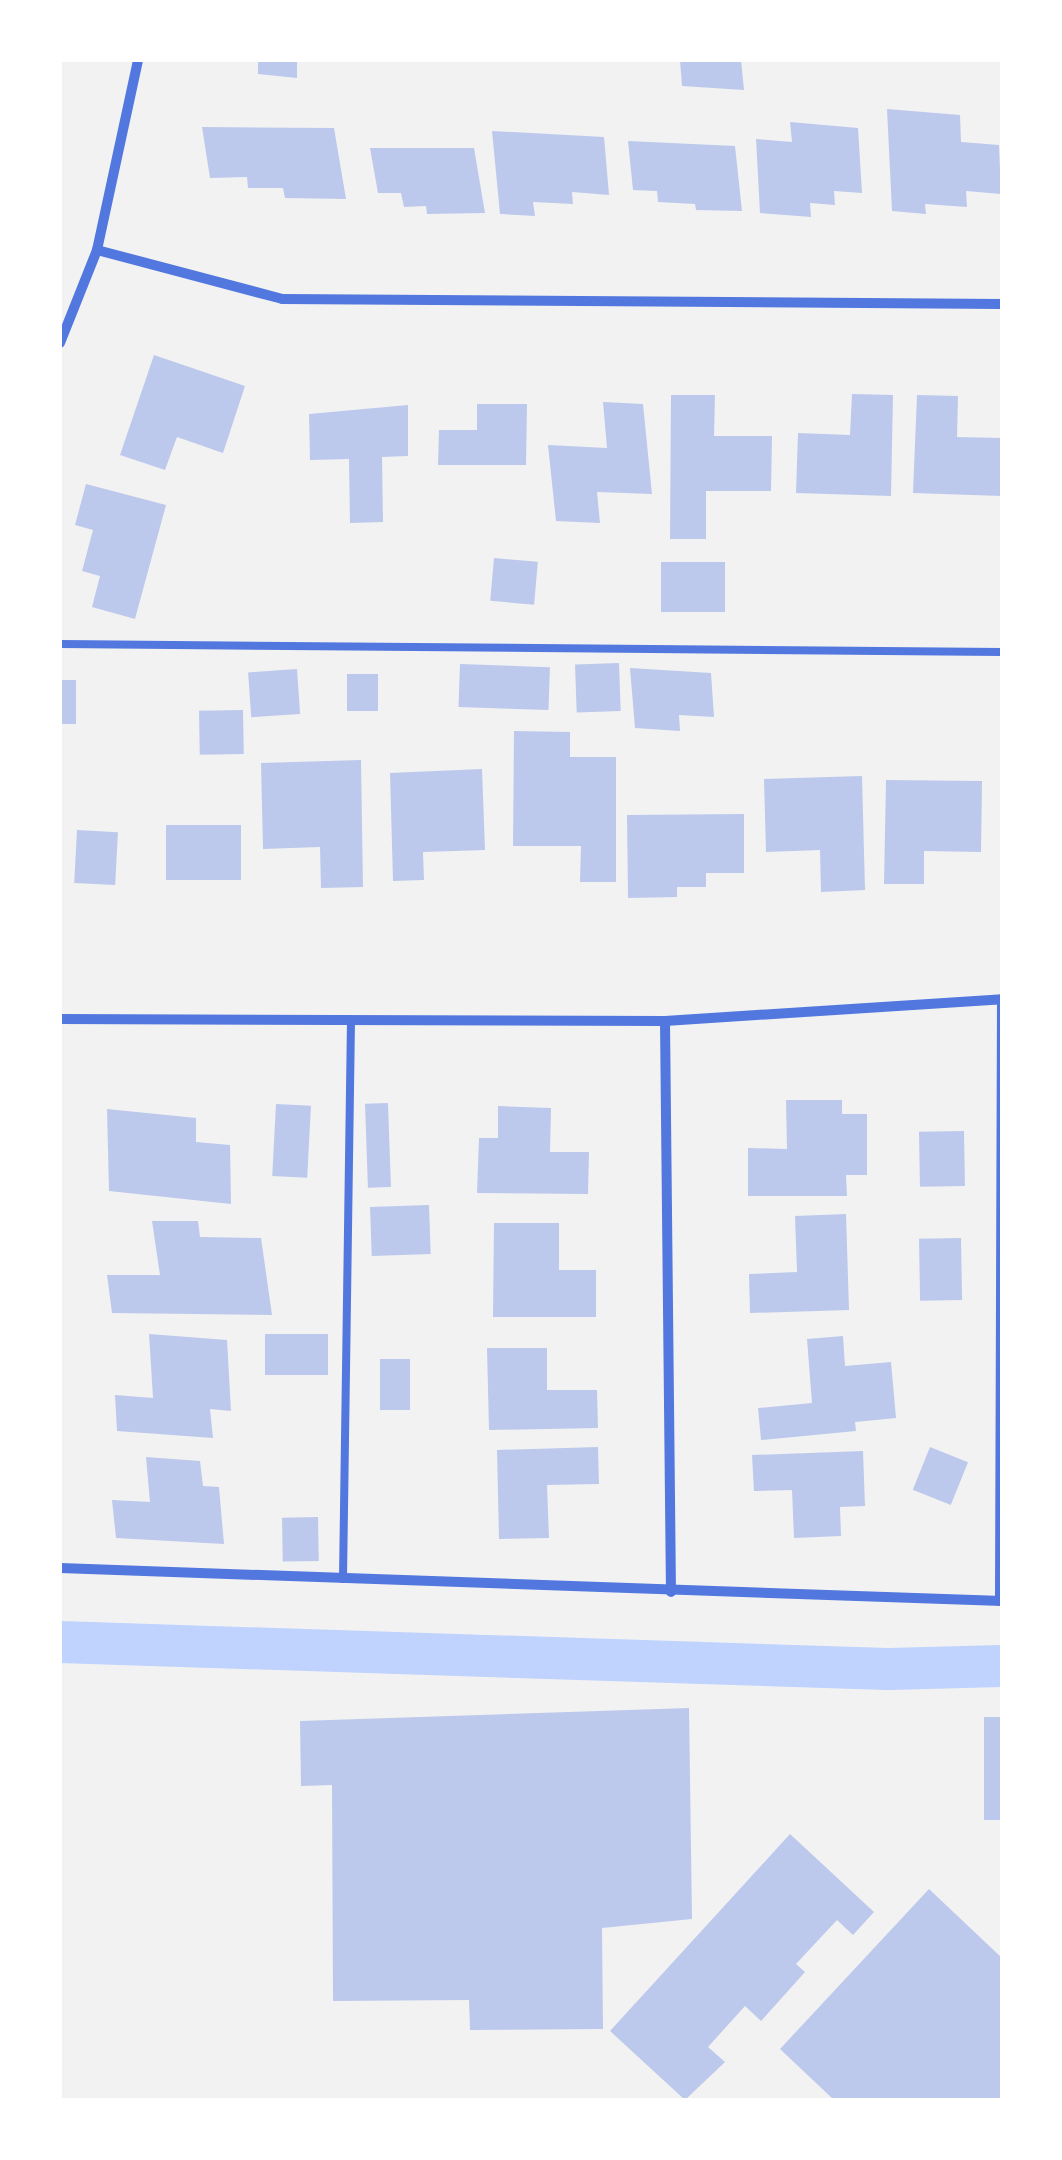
<!DOCTYPE html>
<html>
<head>
<meta charset="utf-8">
<style>
  body { margin:0 }
  #map { position:relative; width:1062px; height:2160px; overflow:hidden; background:#f2f2f2; font-family:Barlow,sans-serif }
  div>[style] { position:absolute }
  [style*='--x'] { left:calc(var(--x)*1px); top:calc(var(--y)*1px); width:calc(var(--w)*1px); rotate:calc(var(--a)*1deg) }
  .canal>* { height:42px; margin:-21px; padding:0 21px; transform-origin:21px; border-radius:21px; background:#bfd3fe }
  .building>* { inset:0; background:#bdc9ec; transform-origin:0 0 }
  .service>* { height:8px; margin:-4px; padding:0 4px; transform-origin:4px; border-radius:4px; background:#5277de }
  .minor>* { height:10px; margin:-5px; padding:0 5px; transform-origin:5px; border-radius:5px; background:#5277de }
  span { translate:-50% -50%; white-space:nowrap; text-align:center; line-height:1.15; -webkit-text-stroke:8px #fff; paint-order:stroke }
  .frame { position:absolute; inset:0; border:62px solid #fff; pointer-events:none }
</style>
</head>
<body>
<div id="map">
  <div class="canal">
    <i style="--x:60;--y:1642;--w:828;--a:1.87"></i>
    <i style="--x:888;--y:1669;--w:114;--a:-1.5"></i>
  </div>
  <div class="building">
    <i style="clip-path:polygon(258px 60px,297px 60px,297px 78px,258px 74px)"></i>
    <i style="clip-path:polygon(680px 60px,741px 60px,744px 90px,682px 86px)"></i>
    <i style="clip-path:polygon(887px 109px,960px 115px,961px 142px,999px 145px,1001px 194px,966px 191px,967px 207px,925px 204px,926px 214px,892px 211px)"></i>
    <i style="clip-path:polygon(790px 122px,858px 128px,862px 193px,834px 191px,835px 205px,810px 203px,811px 217px,760px 213px,756px 139px,792px 142px)"></i>
    <i style="clip-path:polygon(202px 127px,334px 128px,346px 199px,285px 198px,283px 188px,248px 188px,247px 177px,210px 178px)"></i>
    <i style="clip-path:polygon(492px 131px,604px 137px,609px 195px,572px 192px,573px 204px,533px 202px,535px 216px,500px 214px)"></i>
    <i style="clip-path:polygon(628px 141px,735px 146px,742px 211px,696px 210px,695px 204px,658px 202px,657px 191px,633px 190px)"></i>
    <i style="clip-path:polygon(370px 148px,474px 148px,485px 213px,427px 214px,426px 206px,404px 207px,401px 193px,378px 193px)"></i>
    <i style="clip-path:polygon(154px 355px,245px 386px,223px 453px,177px 437px,165px 470px,120px 455px)"></i>
    <i style="clip-path:polygon(852px 394px,893px 395px,891px 496px,796px 493px,798px 433px,850px 435px)"></i>
    <i style="clip-path:polygon(671px 395px,715px 395px,714px 436px,772px 436px,771px 491px,706px 491px,706px 539px,670px 539px)"></i>
    <i style="clip-path:polygon(917px 395px,958px 396px,957px 437px,1002px 438px,1002px 496px,913px 493px)"></i>
    <i style="clip-path:polygon(603px 402px,643px 404px,652px 494px,597px 492px,600px 523px,556px 521px,548px 445px,607px 448px)"></i>
    <i style="clip-path:polygon(477px 404px,527px 404px,526px 465px,438px 465px,439px 430px,477px 430px)"></i>
    <i style="clip-path:polygon(408px 405px,408px 456px,382px 457px,383px 522px,350px 523px,349px 459px,310px 460px,309px 414px)"></i>
    <i style="clip-path:polygon(86px 484px,166px 505px,135px 619px,92px 607px,100px 576px,82px 571px,93px 530px,75px 525px)"></i>
    <i style="left:494px;top:558px;width:44px;height:43px;rotate:5deg"></i>
    <i style="left:661px;top:562px;width:64px;height:50px"></i>
    <i style="left:619px;top:663px;width:48px;height:44px;rotate:88deg"></i>
    <i style="left:460px;top:664px;width:90px;height:43px;rotate:2deg"></i>
    <i style="clip-path:polygon(630px 668px,711px 673px,714px 717px,679px 715px,680px 731px,635px 728px)"></i>
    <i style="left:297px;top:669px;width:45px;height:49px;rotate:86deg"></i>
    <i style="left:347px;top:674px;width:31px;height:37px"></i>
    <i style="left:76px;top:680px;width:44px;height:16px;rotate:90deg"></i>
    <i style="left:243px;top:710px;width:44px;height:44px;rotate:89deg"></i>
    <i style="clip-path:polygon(514px 731px,570px 732px,570px 757px,616px 757px,616px 882px,580px 882px,581px 846px,513px 846px)"></i>
    <i style="clip-path:polygon(361px 760px,363px 887px,321px 888px,320px 847px,263px 849px,261px 763px)"></i>
    <i style="clip-path:polygon(482px 769px,485px 850px,423px 852px,424px 880px,393px 881px,390px 773px)"></i>
    <i style="clip-path:polygon(862px 776px,865px 890px,821px 892px,820px 850px,766px 852px,764px 779px)"></i>
    <i style="clip-path:polygon(886px 780px,982px 781px,981px 852px,924px 851px,924px 884px,884px 884px)"></i>
    <i style="clip-path:polygon(744px 814px,744px 873px,706px 873px,706px 887px,677px 887px,677px 897px,628px 898px,627px 815px)"></i>
    <i style="left:166px;top:825px;width:75px;height:55px"></i>
    <i style="left:77px;top:830px;width:41px;height:53px;rotate:3deg"></i>
    <i style="clip-path:polygon(786px 1100px,842px 1100px,842px 1114px,867px 1114px,867px 1175px,846px 1175px,847px 1196px,748px 1196px,748px 1148px,787px 1149px)"></i>
    <i style="left:388px;top:1103px;width:84px;height:23px;rotate:88deg"></i>
    <i style="left:276px;top:1104px;width:35px;height:72px;rotate:3deg"></i>
    <i style="clip-path:polygon(498px 1106px,551px 1108px,550px 1152px,589px 1152px,588px 1194px,477px 1193px,479px 1138px,498px 1138px)"></i>
    <i style="clip-path:polygon(107px 1109px,196px 1118px,196px 1142px,230px 1145px,231px 1204px,109px 1191px)"></i>
    <i style="left:964px;top:1131px;width:55px;height:45px;rotate:89deg"></i>
    <i style="left:429px;top:1205px;width:49px;height:59px;rotate:88deg"></i>
    <i style="clip-path:polygon(846px 1214px,849px 1310px,750px 1313px,749px 1274px,797px 1272px,795px 1216px)"></i>
    <i style="clip-path:polygon(152px 1221px,198px 1221px,200px 1237px,261px 1238px,272px 1315px,112px 1313px,107px 1275px,160px 1275px)"></i>
    <i style="clip-path:polygon(494px 1223px,559px 1223px,559px 1270px,596px 1270px,596px 1317px,493px 1317px)"></i>
    <i style="left:961px;top:1238px;width:62px;height:42px;rotate:89deg"></i>
    <i style="clip-path:polygon(149px 1334px,227px 1340px,231px 1411px,210px 1409px,213px 1438px,117px 1431px,115px 1395px,153px 1398px)"></i>
    <i style="left:328px;top:1334px;width:41px;height:63px;rotate:90deg"></i>
    <i style="clip-path:polygon(843px 1336px,845px 1366px,891px 1362px,896px 1418px,855px 1422px,856px 1431px,761px 1440px,758px 1408px,812px 1403px,807px 1339px)"></i>
    <i style="clip-path:polygon(487px 1348px,547px 1348px,547px 1390px,597px 1390px,598px 1428px,489px 1430px)"></i>
    <i style="left:380px;top:1359px;width:30px;height:51px"></i>
    <i style="clip-path:polygon(598px 1447px,599px 1484px,547px 1485px,549px 1538px,499px 1539px,497px 1450px)"></i>
    <i style="left:930px;top:1447px;width:41px;height:46px;rotate:22deg"></i>
    <i style="clip-path:polygon(863px 1451px,865px 1506px,840px 1507px,841px 1536px,794px 1538px,792px 1490px,754px 1491px,752px 1455px)"></i>
    <i style="clip-path:polygon(146px 1457px,200px 1461px,203px 1486px,219px 1487px,224px 1544px,116px 1538px,112px 1500px,150px 1502px)"></i>
    <i style="left:318px;top:1517px;width:44px;height:36px;rotate:89deg"></i>
    <i style="clip-path:polygon(689px 1708px,692px 1919px,602px 1928px,603px 2029px,470px 2030px,469px 2000px,333px 2001px,332px 1785px,301px 1786px,300px 1721px)"></i>
    <i style="left:984px;top:1717px;width:18px;height:103px"></i>
    <i style="clip-path:polygon(790px 1834px,874px 1912px,853px 1935px,837px 1920px,796px 1964px,805px 1972px,761px 2021px,745px 2006px,708px 2047px,725px 2062px,685px 2100px,610px 2031px)"></i>
    <i style="clip-path:polygon(929px 1889px,1002px 1958px,1002px 2100px,834px 2100px,780px 2049px)"></i>
  </div>
  <div class="service">
    <i style="--x:60;--y:644;--w:942;--a:0.49"></i>
    <i style="--x:343;--y:1579;--w:559;--a:-89.18"></i>
  </div>
  <div class="minor">
    <i style="--x:97;--y:250;--w:191;--a:14.8"></i>
    <i style="--x:282;--y:299;--w:720;--a:0.4"></i>
    <i style="--x:60;--y:343;--w:100;--a:-68.3"></i>
    <i style="--x:97;--y:250;--w:194;--a:-77.8"></i>
    <i style="--x:60;--y:1019;--w:605;--a:0.19"></i>
    <i style="--x:665;--y:1021;--w:338;--a:-3.7"></i>
    <i style="--x:665;--y:1021;--w:571;--a:89.4"></i>
    <i style="--x:60;--y:1568;--w:943;--a:2.01"></i>
    <i style="--x:1000;--y:1601;--w:602;--a:-89.81"></i>
  </div>
  <div class="frame"></div>
</div>
</body>
</html>
